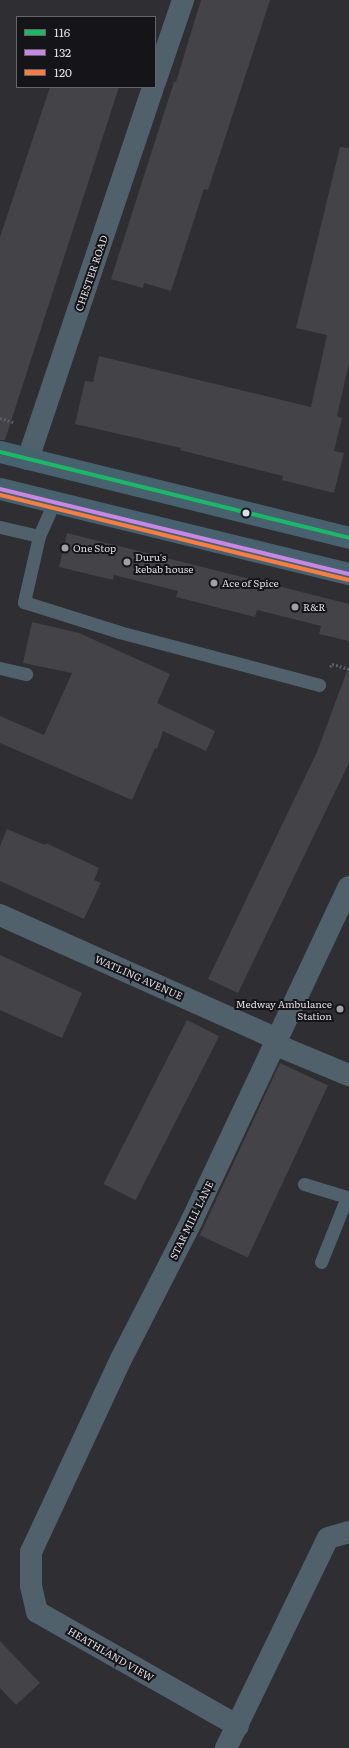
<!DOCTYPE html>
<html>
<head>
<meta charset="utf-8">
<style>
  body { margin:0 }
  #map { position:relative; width:349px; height:1748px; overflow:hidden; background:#2e2e33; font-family:Literata,serif }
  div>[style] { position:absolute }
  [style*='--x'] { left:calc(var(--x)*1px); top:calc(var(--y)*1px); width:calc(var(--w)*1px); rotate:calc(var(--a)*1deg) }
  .building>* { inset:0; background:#444348; transform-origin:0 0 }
  .path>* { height:2.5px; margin-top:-1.25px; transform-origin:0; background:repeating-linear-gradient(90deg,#556068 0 2px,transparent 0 4px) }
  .lane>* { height:13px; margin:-6.5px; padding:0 6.5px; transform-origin:6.5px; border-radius:6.5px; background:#50616b }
  .street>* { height:22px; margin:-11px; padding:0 11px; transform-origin:11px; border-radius:11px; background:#50616b }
  .primary>* { height:22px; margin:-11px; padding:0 11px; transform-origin:11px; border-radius:11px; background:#48616e }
  .bus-1>* { height:4px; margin:-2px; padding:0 2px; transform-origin:2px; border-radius:2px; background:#1ab867 }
  .bus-2>* { height:4px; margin:-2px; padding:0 2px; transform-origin:2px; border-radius:2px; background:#c787e3 }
  .bus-3>* { height:4px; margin:-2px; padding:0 2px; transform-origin:2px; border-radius:2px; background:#f77d43 }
  .dots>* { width:11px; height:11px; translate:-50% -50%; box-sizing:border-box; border:2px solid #141419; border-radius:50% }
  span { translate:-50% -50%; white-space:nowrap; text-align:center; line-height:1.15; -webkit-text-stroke:4px #141419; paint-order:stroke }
  .street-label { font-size:10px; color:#dedee4 }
  .poi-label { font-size:10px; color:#dedee4 }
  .left { translate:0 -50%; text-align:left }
  .right { translate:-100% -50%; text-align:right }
  .legend { position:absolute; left:16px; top:16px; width:140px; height:72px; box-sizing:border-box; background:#141419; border:1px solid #65656a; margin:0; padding:5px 7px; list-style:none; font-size:12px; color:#dedee4 }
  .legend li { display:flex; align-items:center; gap:8px; height:20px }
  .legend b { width:20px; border:1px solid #65656a }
</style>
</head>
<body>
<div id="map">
  <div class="building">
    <i style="clip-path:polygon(201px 0,270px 0,208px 190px,204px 189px,171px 291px,144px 283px,143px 288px,111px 279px,174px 82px,176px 82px)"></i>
    <i style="clip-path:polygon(50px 87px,119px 87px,5px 440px,0 440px,0 237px)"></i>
    <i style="clip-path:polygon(340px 147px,349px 148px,349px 363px,337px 416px,342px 418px,334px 451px,344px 453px,334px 493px,282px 480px,283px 476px,180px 450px,181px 448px,75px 424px,85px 381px,93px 382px,99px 356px,311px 407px,327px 335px,296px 328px)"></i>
    <i style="clip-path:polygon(67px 533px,349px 604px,349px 641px,319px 634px,321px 626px,257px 610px,255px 617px,176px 597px,178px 591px,114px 575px,113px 580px,59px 567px)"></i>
    <i style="clip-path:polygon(32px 622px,79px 633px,170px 674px,157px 703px,215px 731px,206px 751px,163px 731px,157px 749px,155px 748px,132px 800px,0 743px,0 716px,44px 735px,72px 673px,23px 663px)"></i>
    <i style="clip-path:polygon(347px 671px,349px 672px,349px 763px,238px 993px,208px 979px,317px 752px)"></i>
    <i style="clip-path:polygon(7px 829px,45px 845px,46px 843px,99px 868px,94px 880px,101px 883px,84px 919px,0 881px,0 846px)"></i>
    <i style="clip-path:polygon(0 955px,82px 993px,62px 1038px,0 1010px)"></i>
    <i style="left:187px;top:1020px;width:36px;height:184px;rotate:27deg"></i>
    <i style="left:280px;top:1063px;width:53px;height:190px;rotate:25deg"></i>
    <i style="clip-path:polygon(0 1641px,40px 1683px,16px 1705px,0 1688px)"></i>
  </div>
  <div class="path">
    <i style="--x:0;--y:418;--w:14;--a:17"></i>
    <i style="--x:330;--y:667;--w:4;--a:-56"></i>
    <i style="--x:332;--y:664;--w:18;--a:16"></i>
  </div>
  <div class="lane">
    <i style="--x:0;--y:527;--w:40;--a:13"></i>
    <i style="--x:39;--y:536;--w:37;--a:-66"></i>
    <i style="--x:39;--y:536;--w:68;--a:102.8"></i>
    <i style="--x:24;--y:602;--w:100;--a:17.5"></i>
    <i style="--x:119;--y:632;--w:207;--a:14.8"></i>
    <i style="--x:0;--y:668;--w:27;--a:13"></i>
    <i style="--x:304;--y:1184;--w:45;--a:16.8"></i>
    <i style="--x:347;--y:1197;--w:70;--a:111.8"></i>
  </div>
  <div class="street">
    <i style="--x:155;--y:82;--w:87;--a:-71.1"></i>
    <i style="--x:28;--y:459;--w:392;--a:-71.4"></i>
    <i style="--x:0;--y:915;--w:303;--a:24.1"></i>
    <i style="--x:274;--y:1044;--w:81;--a:22.5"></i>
    <i style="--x:238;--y:1726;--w:231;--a:-150.4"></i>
    <i style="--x:37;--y:1612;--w:28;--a:-103"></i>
    <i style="--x:31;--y:1585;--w:33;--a:-90"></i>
    <i style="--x:31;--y:1552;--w:213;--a:-65"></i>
    <i style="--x:121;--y:1359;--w:156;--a:-62.9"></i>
    <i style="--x:192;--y:1220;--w:368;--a:-64.8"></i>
    <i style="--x:226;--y:1748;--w:233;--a:-64.1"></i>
    <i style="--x:328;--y:1538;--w:22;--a:-16"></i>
  </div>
  <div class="primary">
    <i style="--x:0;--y:452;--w:359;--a:13.8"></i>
    <i style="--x:0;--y:489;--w:359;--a:13.7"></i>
  </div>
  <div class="bus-1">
    <i style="--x:0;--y:452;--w:359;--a:13.8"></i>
  </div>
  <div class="bus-2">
    <i style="--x:0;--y:489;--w:359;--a:13.7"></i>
  </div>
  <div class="bus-3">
    <i style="--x:0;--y:495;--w:358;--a:13.7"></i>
  </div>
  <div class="dots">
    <i style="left:246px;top:513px;background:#dedee4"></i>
    <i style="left:65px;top:548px;background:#a0a0a6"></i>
    <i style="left:127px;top:562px;background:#a0a0a6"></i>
    <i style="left:214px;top:583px;background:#a0a0a6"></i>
    <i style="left:295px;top:607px;background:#a0a0a6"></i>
    <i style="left:340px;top:1009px;background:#a0a0a6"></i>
  </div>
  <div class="street-label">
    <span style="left:91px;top:273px;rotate:-71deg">CHESTER ROAD</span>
    <span style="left:139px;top:977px;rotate:24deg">WATLING AVENUE</span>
    <span style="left:191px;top:1220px;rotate:-64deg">STAR MILL LANE</span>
    <span style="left:111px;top:1654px;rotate:30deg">HEATHLAND VIEW</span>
  </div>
  <div class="poi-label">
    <span class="left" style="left:73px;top:548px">One Stop</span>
    <span class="left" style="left:135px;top:562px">Duru's<br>kebab house</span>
    <span class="left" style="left:222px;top:583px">Ace of Spice</span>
    <span class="left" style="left:303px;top:607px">R&amp;R</span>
    <span class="right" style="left:332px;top:1009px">Medway Ambulance<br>Station</span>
  </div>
  <ul class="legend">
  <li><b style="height:5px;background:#1ab867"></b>116</li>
  <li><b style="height:5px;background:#c787e3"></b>132</li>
  <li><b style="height:5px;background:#f77d43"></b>120</li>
  </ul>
</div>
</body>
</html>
